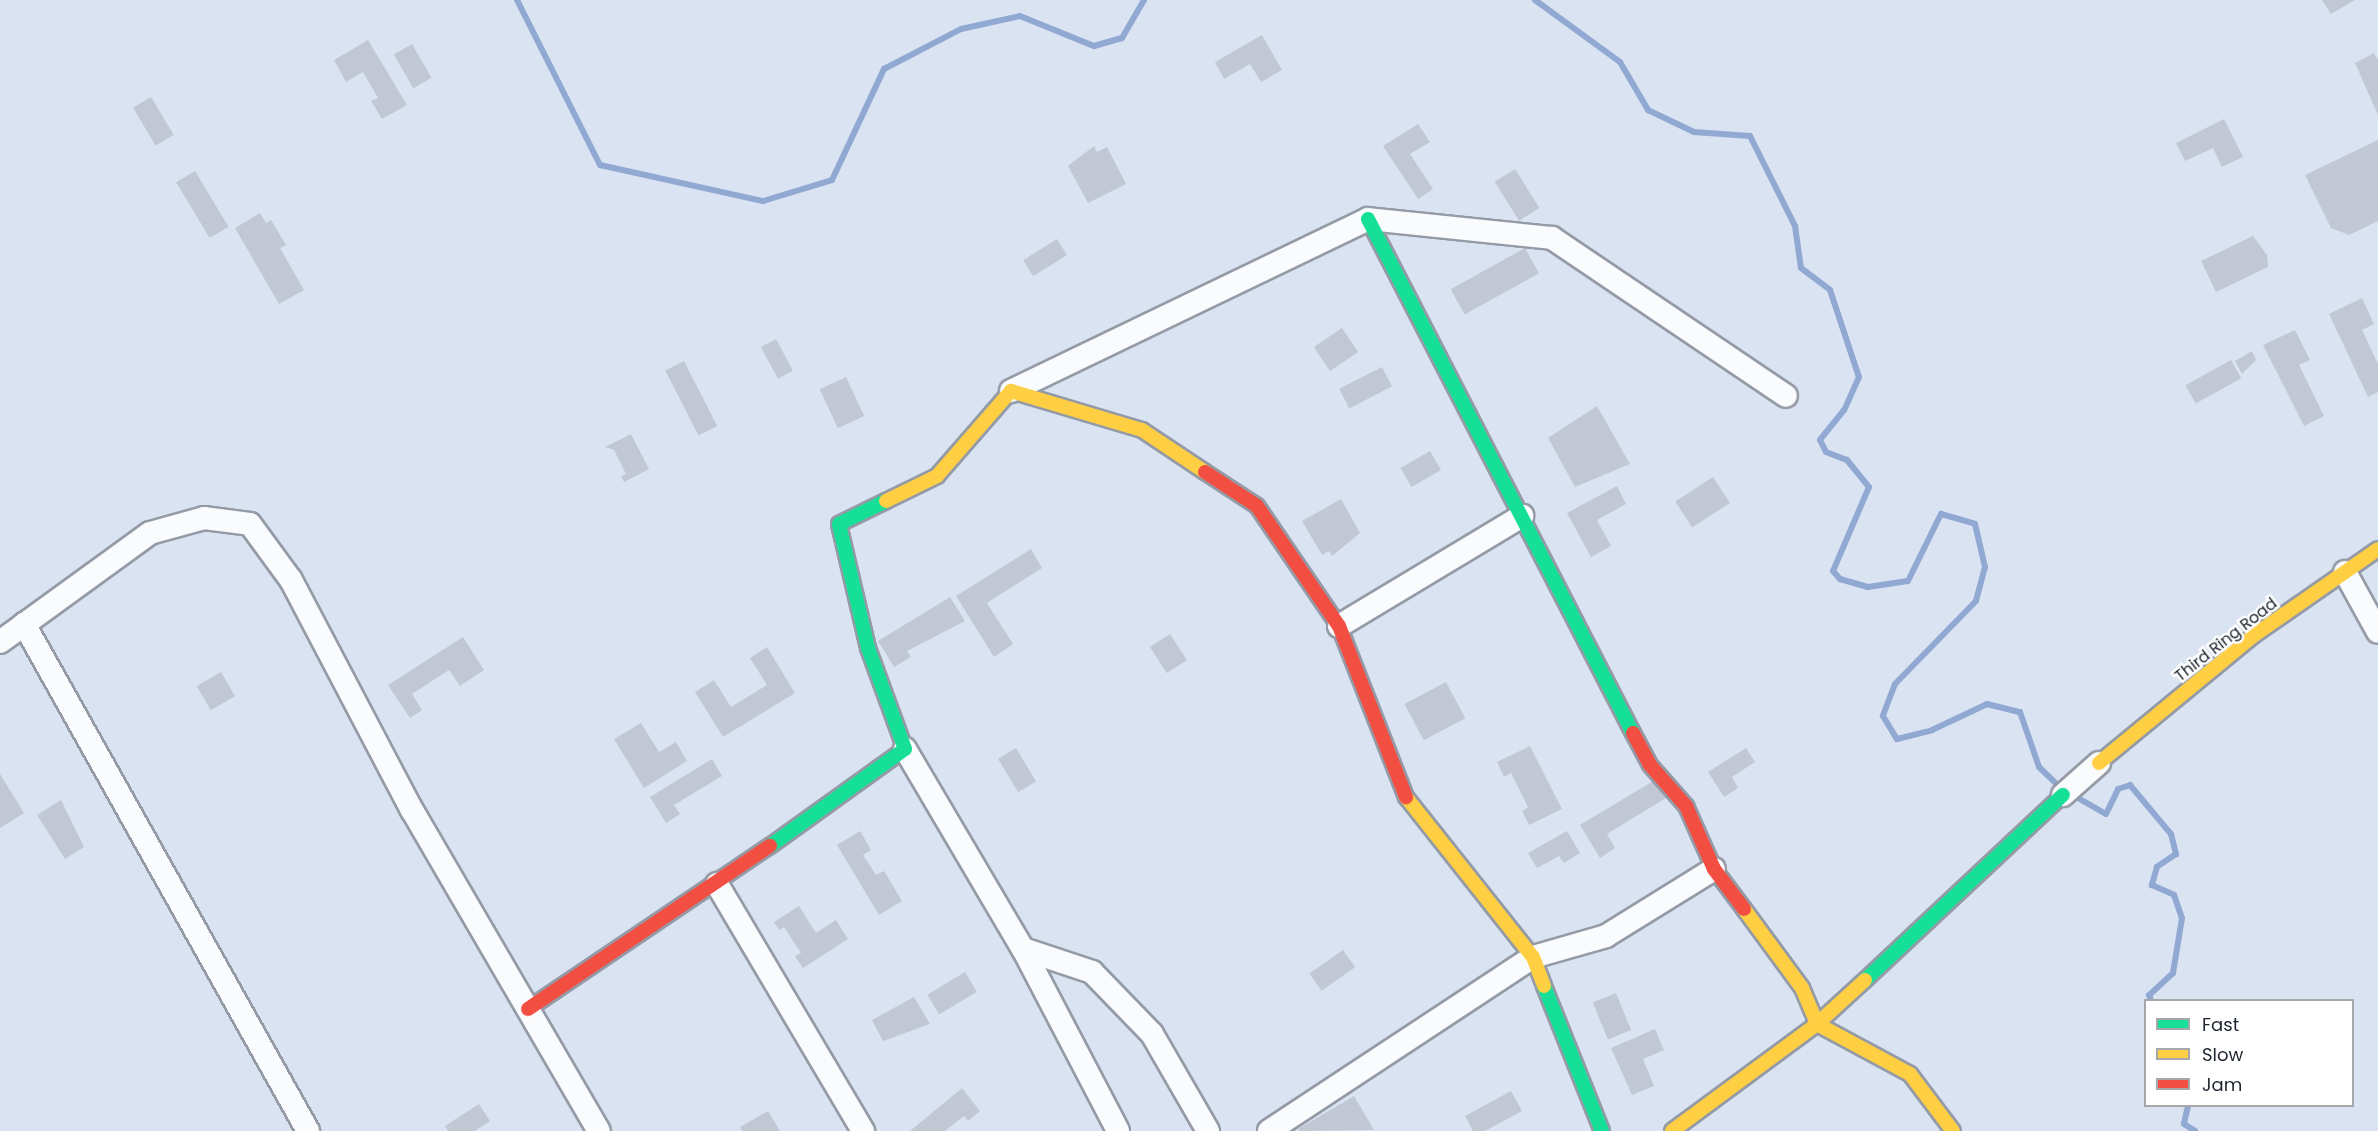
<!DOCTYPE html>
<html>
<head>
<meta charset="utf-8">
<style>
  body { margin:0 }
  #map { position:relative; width:2378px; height:1131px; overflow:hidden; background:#dae3f2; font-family:Poppins,sans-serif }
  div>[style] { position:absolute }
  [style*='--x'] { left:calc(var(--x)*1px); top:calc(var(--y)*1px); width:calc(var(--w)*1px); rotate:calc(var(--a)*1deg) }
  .stream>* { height:6px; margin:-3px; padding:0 3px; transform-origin:3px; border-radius:3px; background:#91a9d2 }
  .building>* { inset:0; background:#c1c8d4; transform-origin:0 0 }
  .roads { filter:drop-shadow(2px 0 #949aa6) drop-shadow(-2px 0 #949aa6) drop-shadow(0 2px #949aa6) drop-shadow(0 -2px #949aa6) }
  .street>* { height:22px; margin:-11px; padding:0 11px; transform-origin:11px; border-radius:11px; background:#f9fbfd }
  .fast>* { height:14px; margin:-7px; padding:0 7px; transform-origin:7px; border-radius:7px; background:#16e098 }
  .slow>* { height:14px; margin:-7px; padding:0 7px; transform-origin:7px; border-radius:7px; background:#ffcf43 }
  .jam>* { height:14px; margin:-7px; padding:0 7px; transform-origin:7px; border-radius:7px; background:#f24e42 }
  span { translate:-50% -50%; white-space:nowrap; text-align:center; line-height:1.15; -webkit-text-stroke:5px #fff; paint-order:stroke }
  .street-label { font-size:16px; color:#1e242f }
  .legend { position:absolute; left:2144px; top:999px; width:210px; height:108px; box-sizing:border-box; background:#fff; border:2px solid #a5a7ac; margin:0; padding:8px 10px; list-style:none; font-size:18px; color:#1e242f }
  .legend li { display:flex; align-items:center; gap:12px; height:30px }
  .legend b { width:30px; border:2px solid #a5a7ac }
</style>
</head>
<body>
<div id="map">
  <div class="stream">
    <i style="--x:517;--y:0;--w:185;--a:63.3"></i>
    <i style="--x:600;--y:165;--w:167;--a:12.5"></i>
    <i style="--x:763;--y:201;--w:72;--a:-16.9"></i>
    <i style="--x:832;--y:180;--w:123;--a:-64.9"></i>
    <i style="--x:884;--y:69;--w:87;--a:-27.5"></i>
    <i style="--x:961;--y:29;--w:60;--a:-12.4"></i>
    <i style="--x:1020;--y:16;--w:80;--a:22.1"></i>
    <i style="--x:1094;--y:46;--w:29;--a:-16"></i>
    <i style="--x:1122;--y:38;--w:44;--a:-59.9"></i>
    <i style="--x:1535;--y:0;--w:105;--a:36.1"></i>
    <i style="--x:1620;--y:62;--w:56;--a:59.7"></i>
    <i style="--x:1648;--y:110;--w:51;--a:25.6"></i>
    <i style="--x:1694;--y:132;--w:56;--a:4.1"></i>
    <i style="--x:1750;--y:136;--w:101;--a:63.4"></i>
    <i style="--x:1795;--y:226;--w:42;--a:81.9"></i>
    <i style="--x:1801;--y:268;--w:36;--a:37"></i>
    <i style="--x:1830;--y:290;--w:92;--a:71.6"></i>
    <i style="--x:1859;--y:377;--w:36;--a:114"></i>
    <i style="--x:1844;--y:410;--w:38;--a:129"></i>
    <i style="--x:1820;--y:440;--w:13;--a:63"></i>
    <i style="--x:1826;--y:452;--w:22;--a:21"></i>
    <i style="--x:1847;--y:460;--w:35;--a:51"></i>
    <i style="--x:1869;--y:487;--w:91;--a:113.2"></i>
    <i style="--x:1833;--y:571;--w:11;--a:49"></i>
    <i style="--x:1840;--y:579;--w:29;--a:16"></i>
    <i style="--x:1868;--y:587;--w:40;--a:-8.5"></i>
    <i style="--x:1908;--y:581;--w:75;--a:-63.8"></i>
    <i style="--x:1941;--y:514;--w:35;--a:16"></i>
    <i style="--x:1975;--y:524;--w:44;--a:76.9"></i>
    <i style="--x:1985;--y:567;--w:35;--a:105"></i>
    <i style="--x:1976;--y:601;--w:116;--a:134.3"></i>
    <i style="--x:1895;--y:684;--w:34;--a:111"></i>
    <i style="--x:1883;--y:716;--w:27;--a:59"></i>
    <i style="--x:1897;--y:739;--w:36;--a:-14"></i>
    <i style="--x:1932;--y:730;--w:61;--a:-25.3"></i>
    <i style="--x:1987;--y:704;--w:34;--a:14"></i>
    <i style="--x:2020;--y:712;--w:58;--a:70.9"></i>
    <i style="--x:2039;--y:767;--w:29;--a:44"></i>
    <i style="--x:2071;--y:794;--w:40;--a:29.7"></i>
    <i style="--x:2106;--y:814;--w:28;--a:-64"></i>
    <i style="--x:2118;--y:789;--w:13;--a:-18"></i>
    <i style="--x:2130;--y:785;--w:64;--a:50.1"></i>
    <i style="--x:2171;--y:834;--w:21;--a:76"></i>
    <i style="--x:2176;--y:854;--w:23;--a:146"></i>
    <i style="--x:2157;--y:867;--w:19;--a:106"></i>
    <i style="--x:2152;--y:885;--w:24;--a:24"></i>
    <i style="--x:2174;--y:895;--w:24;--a:71"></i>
    <i style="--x:2182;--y:918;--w:56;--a:99.3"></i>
    <i style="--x:2173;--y:973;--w:33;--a:137"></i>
    <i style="--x:2149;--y:995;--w:5;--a:68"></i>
    <i style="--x:2188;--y:1106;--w:18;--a:103"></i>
    <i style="--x:2184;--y:1124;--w:13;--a:32"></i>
  </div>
  <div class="building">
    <i style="clip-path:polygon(2322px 0,2355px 0,2331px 14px)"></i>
    <i style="clip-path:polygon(1262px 35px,1282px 70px,1261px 82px,1250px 64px,1224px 79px,1215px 62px)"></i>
    <i style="clip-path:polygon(368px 40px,407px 105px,382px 119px,371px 101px,378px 98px,363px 72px,346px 82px,334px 60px)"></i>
    <i style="left:412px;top:44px;width:39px;height:21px;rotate:60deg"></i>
    <i style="clip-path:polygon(2374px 53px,2378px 60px,2378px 115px,2355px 63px)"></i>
    <i style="left:151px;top:97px;width:44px;height:21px;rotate:59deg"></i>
    <i style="clip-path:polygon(2224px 119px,2243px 157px,2222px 167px,2213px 148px,2185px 161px,2176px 143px)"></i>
    <i style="clip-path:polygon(1418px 124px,1430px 142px,1410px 154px,1433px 189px,1418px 199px,1383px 146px)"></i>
    <i style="clip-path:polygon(2378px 140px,2378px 221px,2349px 235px,2331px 228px,2305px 175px)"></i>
    <i style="clip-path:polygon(1094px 146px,1097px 152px,1107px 147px,1126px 184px,1088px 203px,1068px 166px)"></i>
    <i style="left:1515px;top:169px;width:46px;height:24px;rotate:58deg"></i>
    <i style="left:195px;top:171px;width:65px;height:22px;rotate:59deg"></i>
    <i style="clip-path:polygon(260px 213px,266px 223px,271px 220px,286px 245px,280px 248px,304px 290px,279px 304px,235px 228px)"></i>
    <i style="clip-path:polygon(2253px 236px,2267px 255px,2268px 267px,2216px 292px,2201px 261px)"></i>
    <i style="left:1057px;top:239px;width:19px;height:40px;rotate:58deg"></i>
    <i style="left:1525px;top:248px;width:29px;height:85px;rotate:61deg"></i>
    <i style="clip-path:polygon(2362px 298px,2374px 324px,2362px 330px,2378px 364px,2378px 392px,2368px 397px,2329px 314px)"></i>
    <i style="left:1342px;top:328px;width:29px;height:34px;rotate:56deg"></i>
    <i style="clip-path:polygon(2295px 330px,2310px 360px,2299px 365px,2324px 416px,2304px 426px,2263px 345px)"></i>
    <i style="left:776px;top:339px;width:36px;height:17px;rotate:62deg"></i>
    <i style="clip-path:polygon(2252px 351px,2256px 360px,2242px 374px,2235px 361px)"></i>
    <i style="left:2231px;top:360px;width:21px;height:52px;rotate:61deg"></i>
    <i style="left:684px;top:361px;width:73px;height:21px;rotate:63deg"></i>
    <i style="left:1382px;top:367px;width:22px;height:48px;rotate:63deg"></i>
    <i style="left:846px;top:377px;width:43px;height:29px;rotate:65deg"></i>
    <i style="clip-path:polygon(1597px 406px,1630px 464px,1575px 487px,1548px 438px)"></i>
    <i style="clip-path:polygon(631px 434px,649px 469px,624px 482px,621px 476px,626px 474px,614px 450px,605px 447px)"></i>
    <i style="left:1430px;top:451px;width:22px;height:34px;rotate:60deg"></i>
    <i style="left:1713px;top:477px;width:31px;height:45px;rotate:57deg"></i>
    <i style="clip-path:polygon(1617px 486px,1626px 504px,1597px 520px,1611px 546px,1591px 557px,1567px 513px)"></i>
    <i style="clip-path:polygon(1341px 499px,1360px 533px,1332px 556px,1329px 551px,1322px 555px,1302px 521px)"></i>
    <i style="clip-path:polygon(1031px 549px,1042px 568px,987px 603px,1013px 644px,994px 657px,956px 596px)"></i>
    <i style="clip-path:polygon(950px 597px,965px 621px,907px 651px,911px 657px,894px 667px,878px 641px)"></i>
    <i style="left:1170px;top:634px;width:31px;height:24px;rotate:57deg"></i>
    <i style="clip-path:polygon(463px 637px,484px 670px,460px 686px,449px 670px,412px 694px,422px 710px,410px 718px,388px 685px)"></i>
    <i style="clip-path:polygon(767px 647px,795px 693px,723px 737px,695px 692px,714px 680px,731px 707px,767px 685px,750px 658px)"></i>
    <i style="left:221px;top:672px;width:28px;height:28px;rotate:60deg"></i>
    <i style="left:1446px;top:682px;width:41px;height:47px;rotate:62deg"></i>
    <i style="clip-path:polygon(641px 723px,659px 752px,676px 742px,687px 761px,644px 788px,614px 739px)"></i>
    <i style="clip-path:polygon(1530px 746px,1562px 809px,1529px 825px,1522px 811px,1528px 807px,1511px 773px,1504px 777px,1497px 762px)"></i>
    <i style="left:1016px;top:748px;width:39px;height:21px;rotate:59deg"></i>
    <i style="clip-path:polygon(1746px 748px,1755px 762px,1732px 777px,1738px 788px,1724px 797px,1708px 772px)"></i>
    <i style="clip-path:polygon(712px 759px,722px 776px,674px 805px,680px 814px,666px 823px,650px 797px)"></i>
    <i style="clip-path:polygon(0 774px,24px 813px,0 828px)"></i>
    <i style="clip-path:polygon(1655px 780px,1666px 798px,1607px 834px,1615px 848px,1600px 858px,1580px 825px)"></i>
    <i style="clip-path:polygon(61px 800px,84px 847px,65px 859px,37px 815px)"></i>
    <i style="clip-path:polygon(860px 831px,871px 850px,863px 855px,876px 875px,884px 871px,902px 901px,879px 915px,837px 845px)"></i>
    <i style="clip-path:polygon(1567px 831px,1580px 853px,1564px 863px,1559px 856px,1537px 868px,1528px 853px)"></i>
    <i style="clip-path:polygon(799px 906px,816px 933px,836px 920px,848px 939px,803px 968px,795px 956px,801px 953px,784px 927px,779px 930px,774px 922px)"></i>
    <i style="left:1343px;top:950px;width:21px;height:41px;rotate:55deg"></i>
    <i style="left:965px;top:972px;width:23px;height:44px;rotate:59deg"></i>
    <i style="left:1616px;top:993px;width:40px;height:25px;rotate:68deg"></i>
    <i style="clip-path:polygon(914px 997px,930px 1024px,883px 1041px,872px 1020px)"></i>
    <i style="clip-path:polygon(1655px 1029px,1664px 1050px,1643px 1059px,1654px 1086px,1632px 1095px,1611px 1048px)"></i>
    <i style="clip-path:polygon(962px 1088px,980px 1111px,968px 1121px,964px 1116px,945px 1131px,910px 1131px)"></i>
    <i style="clip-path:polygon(1511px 1091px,1522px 1111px,1485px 1131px,1473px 1131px,1465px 1116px)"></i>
    <i style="clip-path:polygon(1354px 1096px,1374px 1130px,1299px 1131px,1298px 1129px)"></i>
    <i style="clip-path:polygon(479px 1104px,490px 1121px,475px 1131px,448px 1131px,445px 1126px)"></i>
    <i style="clip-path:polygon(768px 1111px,780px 1131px,742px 1131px,740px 1127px)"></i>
  </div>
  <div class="roads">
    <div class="street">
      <i style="--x:1011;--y:391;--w:396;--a:-25.7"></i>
      <i style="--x:1368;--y:219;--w:185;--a:5.9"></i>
      <i style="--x:1552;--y:238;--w:282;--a:34"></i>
      <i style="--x:2345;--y:572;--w:68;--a:61.2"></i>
      <i style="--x:24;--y:624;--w:581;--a:60.74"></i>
      <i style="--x:1339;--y:626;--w:214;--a:-31"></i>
      <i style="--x:0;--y:642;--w:185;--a:-36"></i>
      <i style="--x:150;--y:533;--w:56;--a:-15.5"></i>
      <i style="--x:204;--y:518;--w:46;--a:7.4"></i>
      <i style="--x:250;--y:524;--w:69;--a:53.8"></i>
      <i style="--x:291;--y:580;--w:260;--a:62.3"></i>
      <i style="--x:412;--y:810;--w:371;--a:59.8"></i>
      <i style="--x:905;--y:749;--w:232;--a:59.5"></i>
      <i style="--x:1023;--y:949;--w:205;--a:62.4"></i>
      <i style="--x:2063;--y:795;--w:48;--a:-41.6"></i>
      <i style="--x:717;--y:884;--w:287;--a:59.4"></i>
      <i style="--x:1023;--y:949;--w:73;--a:18.4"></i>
      <i style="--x:1092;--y:972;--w:86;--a:45.9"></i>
      <i style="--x:1152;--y:1034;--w:112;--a:60"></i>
      <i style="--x:1269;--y:1131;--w:316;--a:-33.4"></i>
      <i style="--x:1533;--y:957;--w:76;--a:-16"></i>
      <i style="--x:1606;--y:936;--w:127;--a:-31.8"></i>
    </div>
    <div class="fast">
      <i style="--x:1368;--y:219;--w:578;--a:62.73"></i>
      <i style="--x:770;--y:846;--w:166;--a:-35.7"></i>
      <i style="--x:905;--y:749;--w:108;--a:-110.1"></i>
      <i style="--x:868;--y:648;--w:127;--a:-103.2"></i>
      <i style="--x:839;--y:524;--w:52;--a:-26.1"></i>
      <i style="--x:1865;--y:980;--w:271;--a:-43.1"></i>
      <i style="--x:1544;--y:986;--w:156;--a:68.2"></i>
    </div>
    <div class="slow">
      <i style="--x:886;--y:501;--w:57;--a:-26.1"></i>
      <i style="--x:937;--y:476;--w:113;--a:-49"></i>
      <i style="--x:1011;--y:391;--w:137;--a:16.6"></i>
      <i style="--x:1142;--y:430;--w:76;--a:33.7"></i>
      <i style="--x:2099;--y:763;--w:200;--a:-39.5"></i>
      <i style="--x:2253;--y:636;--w:152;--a:-34.8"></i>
      <i style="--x:1406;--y:797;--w:204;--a:51.6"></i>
      <i style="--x:1533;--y:957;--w:31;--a:69"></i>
      <i style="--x:1744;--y:909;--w:98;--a:53.7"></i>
      <i style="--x:1802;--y:988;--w:39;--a:67"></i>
      <i style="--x:1817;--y:1024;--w:106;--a:28.3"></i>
      <i style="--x:1910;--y:1074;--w:71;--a:53"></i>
      <i style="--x:1672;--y:1131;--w:180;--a:-36.4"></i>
      <i style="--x:1817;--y:1024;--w:65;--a:-42.5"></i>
    </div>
    <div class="jam">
      <i style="--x:1205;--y:472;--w:62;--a:33.2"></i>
      <i style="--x:1257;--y:506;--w:145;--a:55.7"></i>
      <i style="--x:1339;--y:626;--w:184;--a:68.6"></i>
      <i style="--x:1633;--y:733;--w:36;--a:62"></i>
      <i style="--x:1650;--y:765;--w:55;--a:48.7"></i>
      <i style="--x:1686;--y:806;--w:69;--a:66"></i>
      <i style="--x:1714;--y:869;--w:50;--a:53.1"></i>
      <i style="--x:528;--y:1009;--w:292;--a:-34"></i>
    </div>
  </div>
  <div class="street-label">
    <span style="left:2226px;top:640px;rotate:-38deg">Third Ring Road</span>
  </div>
  <ul class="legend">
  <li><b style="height:8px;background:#16e098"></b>Fast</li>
  <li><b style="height:8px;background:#ffcf43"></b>Slow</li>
  <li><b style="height:8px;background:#f24e42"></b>Jam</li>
  </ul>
</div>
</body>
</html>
